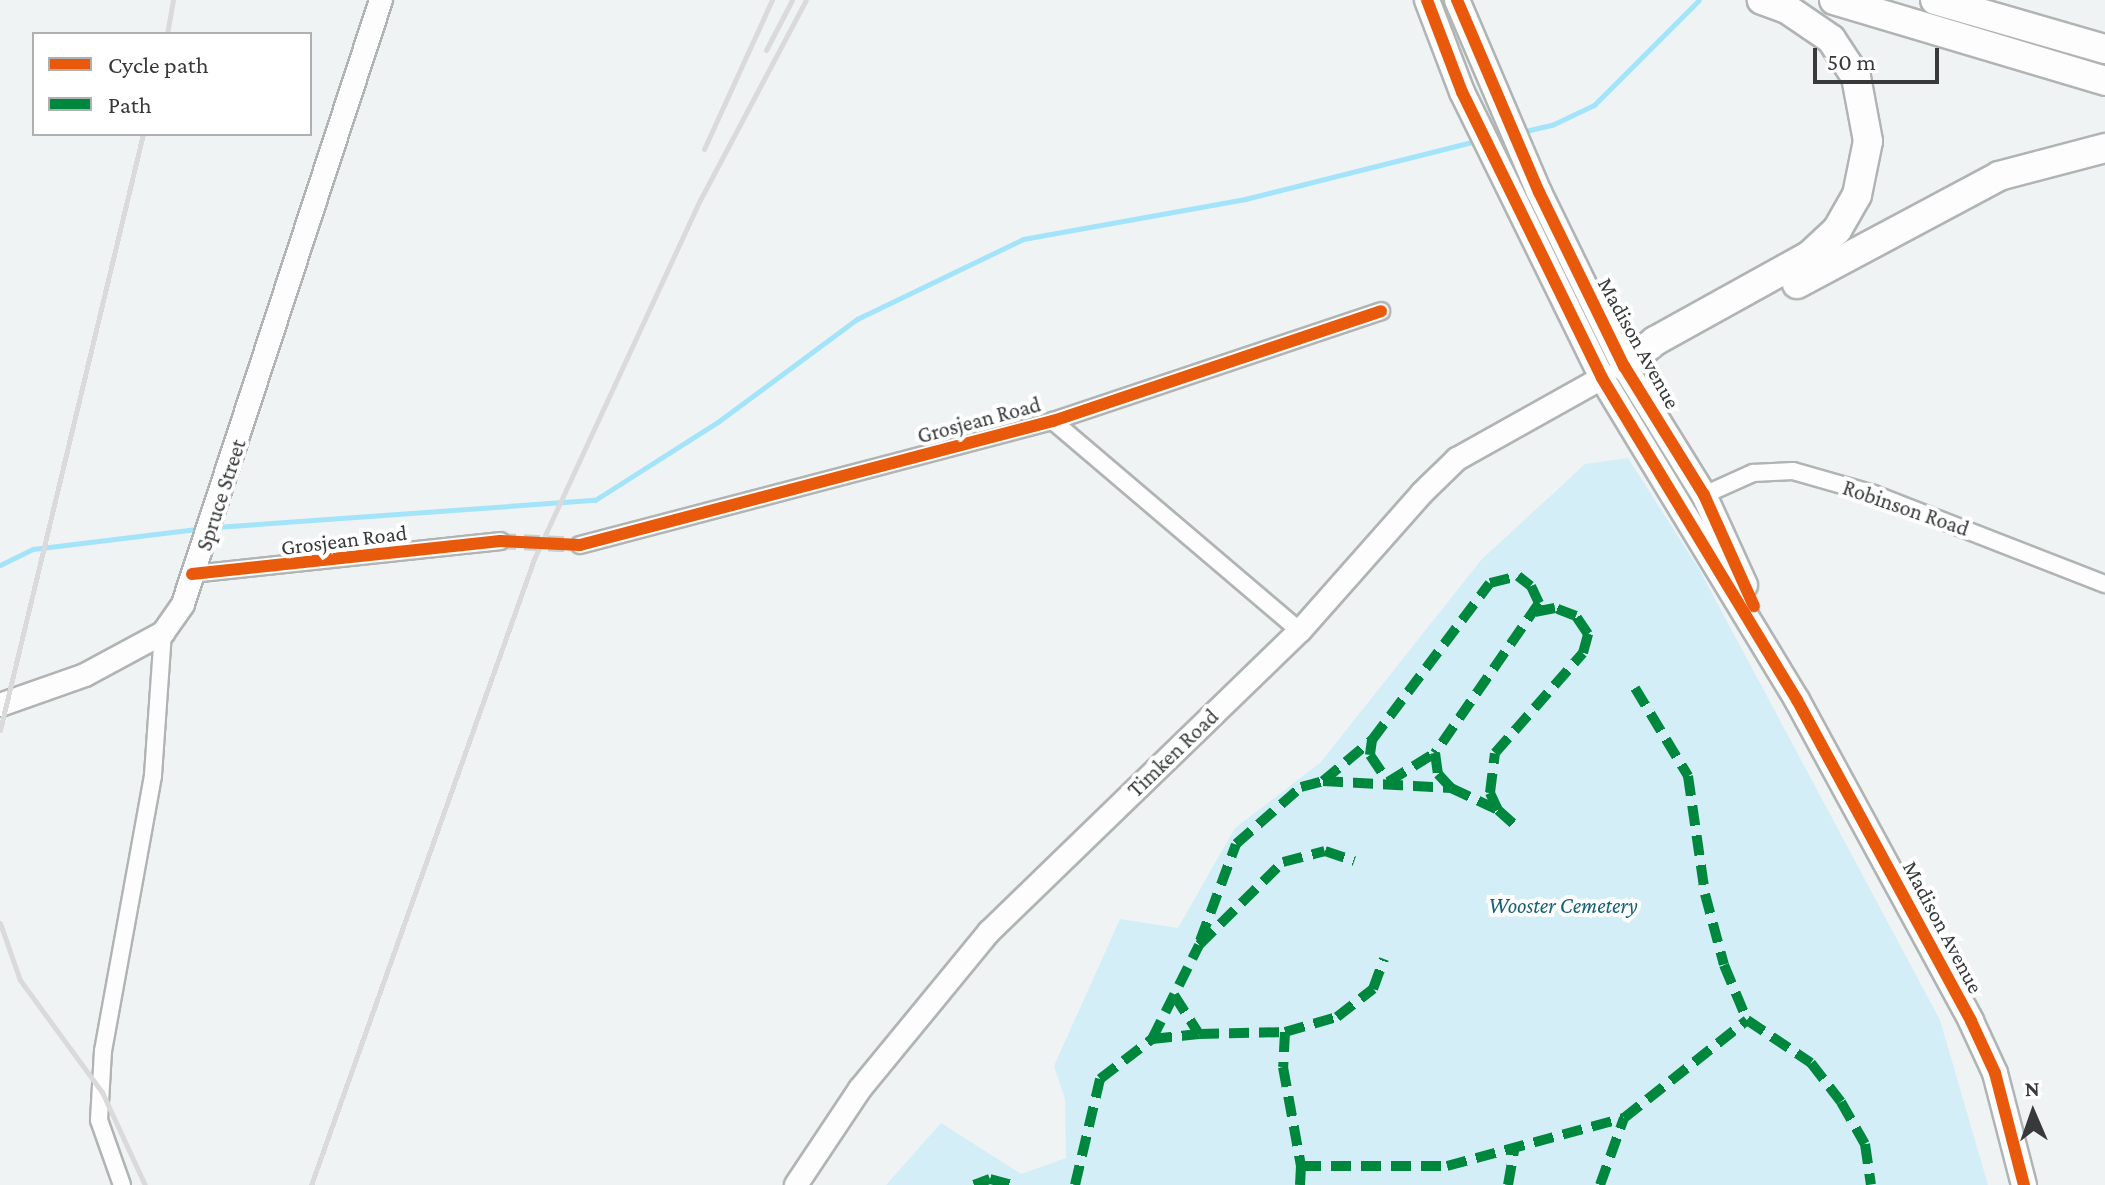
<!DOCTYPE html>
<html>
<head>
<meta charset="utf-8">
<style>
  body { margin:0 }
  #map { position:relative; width:2105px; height:1185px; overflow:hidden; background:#eff3f4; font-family:"Crimson Pro",serif }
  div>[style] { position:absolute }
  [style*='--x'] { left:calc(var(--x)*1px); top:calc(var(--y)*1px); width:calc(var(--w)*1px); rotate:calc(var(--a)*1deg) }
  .green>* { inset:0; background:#d4eef7 }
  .stream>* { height:5px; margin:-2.5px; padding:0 2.5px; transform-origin:2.5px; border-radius:2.5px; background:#a3e4fb }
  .street-tunnel>* { height:16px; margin-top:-8px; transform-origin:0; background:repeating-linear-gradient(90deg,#cacecf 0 16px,transparent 0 24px) }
  .roads { filter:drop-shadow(2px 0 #b1b4b4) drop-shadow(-2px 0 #b1b4b4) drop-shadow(0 2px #b1b4b4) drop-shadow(0 -2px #b1b4b4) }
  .street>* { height:16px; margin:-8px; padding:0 8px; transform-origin:8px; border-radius:8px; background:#fdfdfd }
  .secondary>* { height:22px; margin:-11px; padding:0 11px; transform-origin:11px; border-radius:11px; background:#fdfdfd }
  .primary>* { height:24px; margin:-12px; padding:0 12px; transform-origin:12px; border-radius:12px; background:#fdfdfd }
  .highway>* { height:28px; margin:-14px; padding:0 14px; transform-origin:14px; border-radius:14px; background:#fdfdfd }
  .rail>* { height:5px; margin:-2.5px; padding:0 2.5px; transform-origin:2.5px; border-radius:2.5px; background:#dadada }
  .quiet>* { height:10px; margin-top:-5px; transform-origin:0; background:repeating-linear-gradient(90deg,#00873e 0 20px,transparent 0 30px) }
  .cycleway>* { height:12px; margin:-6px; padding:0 6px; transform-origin:6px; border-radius:6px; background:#e8590c }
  span { translate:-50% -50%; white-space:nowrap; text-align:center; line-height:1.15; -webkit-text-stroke:8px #fff; paint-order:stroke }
  .street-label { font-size:22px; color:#37393a }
  .park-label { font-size:22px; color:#166076; font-style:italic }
  .legend { position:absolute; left:32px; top:32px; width:280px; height:104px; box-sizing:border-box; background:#fff; border:2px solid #afb0b0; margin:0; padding:10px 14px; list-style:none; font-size:24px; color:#37393a }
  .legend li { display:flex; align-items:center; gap:16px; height:40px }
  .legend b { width:40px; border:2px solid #afb0b0 }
  .north { position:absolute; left:1993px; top:1073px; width:80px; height:80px; -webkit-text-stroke:6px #fff; paint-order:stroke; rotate:358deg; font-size:22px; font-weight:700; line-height:32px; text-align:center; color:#37393a }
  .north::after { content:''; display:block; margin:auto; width:28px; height:36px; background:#37393a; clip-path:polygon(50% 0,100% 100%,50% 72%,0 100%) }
  .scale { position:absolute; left:1813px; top:48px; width:126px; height:36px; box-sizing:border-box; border:4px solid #37393a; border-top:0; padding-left:10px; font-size:24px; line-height:28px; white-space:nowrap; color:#37393a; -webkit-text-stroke:6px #fff; paint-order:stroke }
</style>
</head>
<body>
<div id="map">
  <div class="green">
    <i style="clip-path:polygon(1628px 458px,1699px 569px,1940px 1020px,1988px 1185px,886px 1185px,941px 1123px,1021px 1174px,1066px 1158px,1065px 1099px,1054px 1066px,1120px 919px,1178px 928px,1235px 828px,1320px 763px,1482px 559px,1585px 464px)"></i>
  </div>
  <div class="stream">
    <i style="--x:1521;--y:132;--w:32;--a:-13"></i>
    <i style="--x:1552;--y:125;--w:47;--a:-25.5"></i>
    <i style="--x:1594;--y:105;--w:148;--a:-45"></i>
    <i style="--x:216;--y:527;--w:380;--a:-4.1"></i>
    <i style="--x:595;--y:500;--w:147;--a:-32.5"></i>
    <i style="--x:719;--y:421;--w:172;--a:-36.5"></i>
    <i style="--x:857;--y:319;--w:184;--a:-25.7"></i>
    <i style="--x:1023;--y:239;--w:226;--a:-10.2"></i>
    <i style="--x:1245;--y:199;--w:242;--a:-14.1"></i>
    <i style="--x:0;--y:565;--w:37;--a:-26"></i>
    <i style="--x:33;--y:549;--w:171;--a:-7"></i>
  </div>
  <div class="street-tunnel">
    <i style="--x:500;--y:541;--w:80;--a:2.9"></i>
  </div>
  <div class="roads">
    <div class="street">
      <i style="--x:1053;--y:421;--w:324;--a:40.4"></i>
      <i style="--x:1704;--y:495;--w:54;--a:-24.2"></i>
      <i style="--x:1753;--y:473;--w:40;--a:-2.9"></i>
      <i style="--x:1793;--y:471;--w:84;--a:15.9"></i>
      <i style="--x:1874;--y:494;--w:248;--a:21.3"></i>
      <i style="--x:580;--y:545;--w:489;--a:-14.7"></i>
      <i style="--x:1053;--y:421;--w:346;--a:-18.5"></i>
      <i style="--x:192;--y:574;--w:310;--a:-6.1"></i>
      <i style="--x:122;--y:1185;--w:69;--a:-109.5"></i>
      <i style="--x:99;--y:1120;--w:69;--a:-86.7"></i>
      <i style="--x:103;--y:1051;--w:280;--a:-79.7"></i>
      <i style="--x:153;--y:775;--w:142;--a:-86"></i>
    </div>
    <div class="secondary">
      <i style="--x:0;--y:705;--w:90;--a:-19.4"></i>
      <i style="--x:85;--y:675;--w:89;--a:-28.3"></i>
      <i style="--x:163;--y:633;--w:35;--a:-55"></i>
      <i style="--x:183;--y:604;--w:636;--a:-71.85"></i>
      <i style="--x:796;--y:1185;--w:115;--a:-56.3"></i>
      <i style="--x:860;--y:1089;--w:203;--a:-50.6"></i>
      <i style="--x:989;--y:932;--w:433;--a:-44.1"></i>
      <i style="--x:1300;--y:631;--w:184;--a:-48.5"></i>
      <i style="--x:1422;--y:493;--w:49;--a:-44.2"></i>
      <i style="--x:1457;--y:459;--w:166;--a:-29.2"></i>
    </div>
    <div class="primary">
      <i style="--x:1427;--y:0;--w:98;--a:69.2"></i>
      <i style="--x:1462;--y:92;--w:318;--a:63.9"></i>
      <i style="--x:1602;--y:378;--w:376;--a:58.8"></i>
      <i style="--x:1797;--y:700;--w:365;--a:61.5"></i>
      <i style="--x:1971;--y:1021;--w:57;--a:65.2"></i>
      <i style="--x:1995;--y:1073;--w:116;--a:75.5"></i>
      <i style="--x:1457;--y:0;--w:209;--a:66.9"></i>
      <i style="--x:1539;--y:192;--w:194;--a:64"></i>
      <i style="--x:1624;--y:366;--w:152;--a:58.2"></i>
      <i style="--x:1704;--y:495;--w:99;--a:65.5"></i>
    </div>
    <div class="highway">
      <i style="--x:1834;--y:0;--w:283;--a:16.6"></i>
      <i style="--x:1935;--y:0;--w:177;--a:16.1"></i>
      <i style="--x:1797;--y:284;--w:229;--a:-28.1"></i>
      <i style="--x:1999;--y:176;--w:110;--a:-14.8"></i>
      <i style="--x:1624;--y:366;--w:40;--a:-39"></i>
      <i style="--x:1655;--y:341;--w:177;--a:-29"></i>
      <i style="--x:1810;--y:255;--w:37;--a:-43"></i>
      <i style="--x:1837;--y:230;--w:40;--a:-60.3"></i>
      <i style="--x:1857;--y:195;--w:55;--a:-78.5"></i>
      <i style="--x:1868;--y:141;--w:65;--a:-100.6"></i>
      <i style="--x:1856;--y:77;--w:45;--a:-123.3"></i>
      <i style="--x:1831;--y:39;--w:53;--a:-145.7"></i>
      <i style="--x:1787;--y:9;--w:27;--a:-160"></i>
    </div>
  </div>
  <div class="rail">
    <i style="--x:167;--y:34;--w:35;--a:-80"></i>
    <i style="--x:766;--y:50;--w:56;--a:-62.5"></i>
    <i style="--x:704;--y:149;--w:164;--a:-65.5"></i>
    <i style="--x:0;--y:730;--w:613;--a:-76.51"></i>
    <i style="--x:0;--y:923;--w:60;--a:70.7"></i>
    <i style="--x:20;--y:980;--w:139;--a:53.8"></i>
    <i style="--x:102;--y:1092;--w:102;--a:65.2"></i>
    <i style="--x:311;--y:1185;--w:665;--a:-70.39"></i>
    <i style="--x:534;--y:559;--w:396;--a:-65.2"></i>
    <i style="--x:700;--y:200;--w:226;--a:-62.1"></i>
  </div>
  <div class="quiet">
    <i style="--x:1635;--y:688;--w:103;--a:58.9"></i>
    <i style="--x:1688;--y:776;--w:119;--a:81.8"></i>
    <i style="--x:1705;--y:894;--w:73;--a:75"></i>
    <i style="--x:1724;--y:965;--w:60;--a:67.3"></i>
    <i style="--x:1747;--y:1020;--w:77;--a:33.9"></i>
    <i style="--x:1811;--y:1063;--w:49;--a:52.4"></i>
    <i style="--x:1841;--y:1102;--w:48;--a:60.3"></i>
    <i style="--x:1865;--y:1144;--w:41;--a:81.7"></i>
    <i style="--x:1372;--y:740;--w:15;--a:98"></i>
    <i style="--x:1370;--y:755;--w:32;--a:56"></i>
    <i style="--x:1388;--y:782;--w:55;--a:-31.7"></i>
    <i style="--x:1323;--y:781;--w:64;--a:-39.9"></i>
    <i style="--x:1372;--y:740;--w:196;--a:-53.1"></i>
    <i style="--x:1490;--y:583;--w:29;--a:-14"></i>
    <i style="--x:1518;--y:576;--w:16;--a:38"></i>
    <i style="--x:1531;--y:586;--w:19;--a:65"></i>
    <i style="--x:1539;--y:603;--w:183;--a:124.7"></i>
    <i style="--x:1435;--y:753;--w:21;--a:82"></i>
    <i style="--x:1438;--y:774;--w:19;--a:47"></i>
    <i style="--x:1498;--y:810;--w:19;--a:-115"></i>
    <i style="--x:1490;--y:793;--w:40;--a:-82.9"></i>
    <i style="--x:1495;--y:753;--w:133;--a:-48.7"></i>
    <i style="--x:1583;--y:653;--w:20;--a:-75"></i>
    <i style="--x:1588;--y:634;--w:22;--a:-124"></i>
    <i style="--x:1576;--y:616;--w:22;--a:-159"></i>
    <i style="--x:1555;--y:608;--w:21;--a:169"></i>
    <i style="--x:1200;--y:941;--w:103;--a:-69.6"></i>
    <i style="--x:1236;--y:844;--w:86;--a:-41.2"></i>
    <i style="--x:1301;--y:787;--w:23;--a:-15"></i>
    <i style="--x:1323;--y:781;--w:128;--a:3.1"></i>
    <i style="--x:1451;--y:788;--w:52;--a:25.1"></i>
    <i style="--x:1498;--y:810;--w:27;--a:42"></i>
    <i style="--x:1174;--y:995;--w:46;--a:57.3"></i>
    <i style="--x:1199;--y:1034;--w:86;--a:-1.3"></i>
    <i style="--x:1285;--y:1032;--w:54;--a:-16.1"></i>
    <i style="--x:1337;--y:1017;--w:46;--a:-37.9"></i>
    <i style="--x:1373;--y:989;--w:32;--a:-70"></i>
    <i style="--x:1285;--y:1032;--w:35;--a:93"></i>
    <i style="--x:1283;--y:1067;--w:101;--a:79.7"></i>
    <i style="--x:1301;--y:1166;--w:19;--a:93"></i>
    <i style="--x:1152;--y:1039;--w:47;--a:-6.1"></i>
    <i style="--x:1301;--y:1166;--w:146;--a:0"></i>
    <i style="--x:1447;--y:1166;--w:183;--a:-15.2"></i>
    <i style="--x:1624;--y:1118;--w:157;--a:-38.5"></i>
    <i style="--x:974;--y:1185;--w:17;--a:-21"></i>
    <i style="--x:990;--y:1179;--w:24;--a:15"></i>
    <i style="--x:1075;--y:1185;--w:109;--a:-76.7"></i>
    <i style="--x:1100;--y:1079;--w:66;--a:-37.6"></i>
    <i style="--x:1152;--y:1039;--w:105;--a:-63.4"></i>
    <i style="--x:1199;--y:945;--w:118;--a:-44.7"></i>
    <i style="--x:1283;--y:862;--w:43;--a:-14.7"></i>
    <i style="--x:1325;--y:851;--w:31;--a:19"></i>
    <i style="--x:1508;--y:1185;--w:39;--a:-80"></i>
    <i style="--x:1600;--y:1185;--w:71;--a:-70.3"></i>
  </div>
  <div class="cycleway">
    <i style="--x:1427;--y:0;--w:98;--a:69.2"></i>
    <i style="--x:1462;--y:92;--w:318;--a:63.9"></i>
    <i style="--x:1602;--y:378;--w:376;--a:58.8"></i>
    <i style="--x:1797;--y:700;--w:365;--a:61.5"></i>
    <i style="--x:1971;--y:1021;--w:57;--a:65.2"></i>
    <i style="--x:1995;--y:1073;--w:116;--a:75.5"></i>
    <i style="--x:1457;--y:0;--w:209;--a:66.9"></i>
    <i style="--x:1539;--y:192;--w:194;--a:64"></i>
    <i style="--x:1624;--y:366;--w:152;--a:58.2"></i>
    <i style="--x:1704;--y:495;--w:122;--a:65.8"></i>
    <i style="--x:192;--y:574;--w:310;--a:-6.1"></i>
    <i style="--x:500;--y:541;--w:80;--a:2.9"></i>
    <i style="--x:580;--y:545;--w:489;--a:-14.7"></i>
    <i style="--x:1053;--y:421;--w:346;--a:-18.5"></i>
  </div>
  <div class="street-label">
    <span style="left:1639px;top:343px;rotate:61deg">Madison Avenue</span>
    <span style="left:979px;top:420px;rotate:-15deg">Grosjean Road</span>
    <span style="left:221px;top:495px;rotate:-72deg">Spruce Street</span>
    <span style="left:1906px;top:508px;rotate:19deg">Robinson Road</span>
    <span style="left:344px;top:540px;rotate:-7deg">Grosjean Road</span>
    <span style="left:1173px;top:753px;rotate:-44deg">Timken Road</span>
    <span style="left:1943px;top:927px;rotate:62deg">Madison Avenue</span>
  </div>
  <div class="park-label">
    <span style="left:1563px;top:906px">Wooster Cemetery</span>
  </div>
  <ul class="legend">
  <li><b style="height:10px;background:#e8590c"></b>Cycle path</li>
  <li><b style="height:10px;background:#00873e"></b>Path</li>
  </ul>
  <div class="north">N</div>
  <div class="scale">50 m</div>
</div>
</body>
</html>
